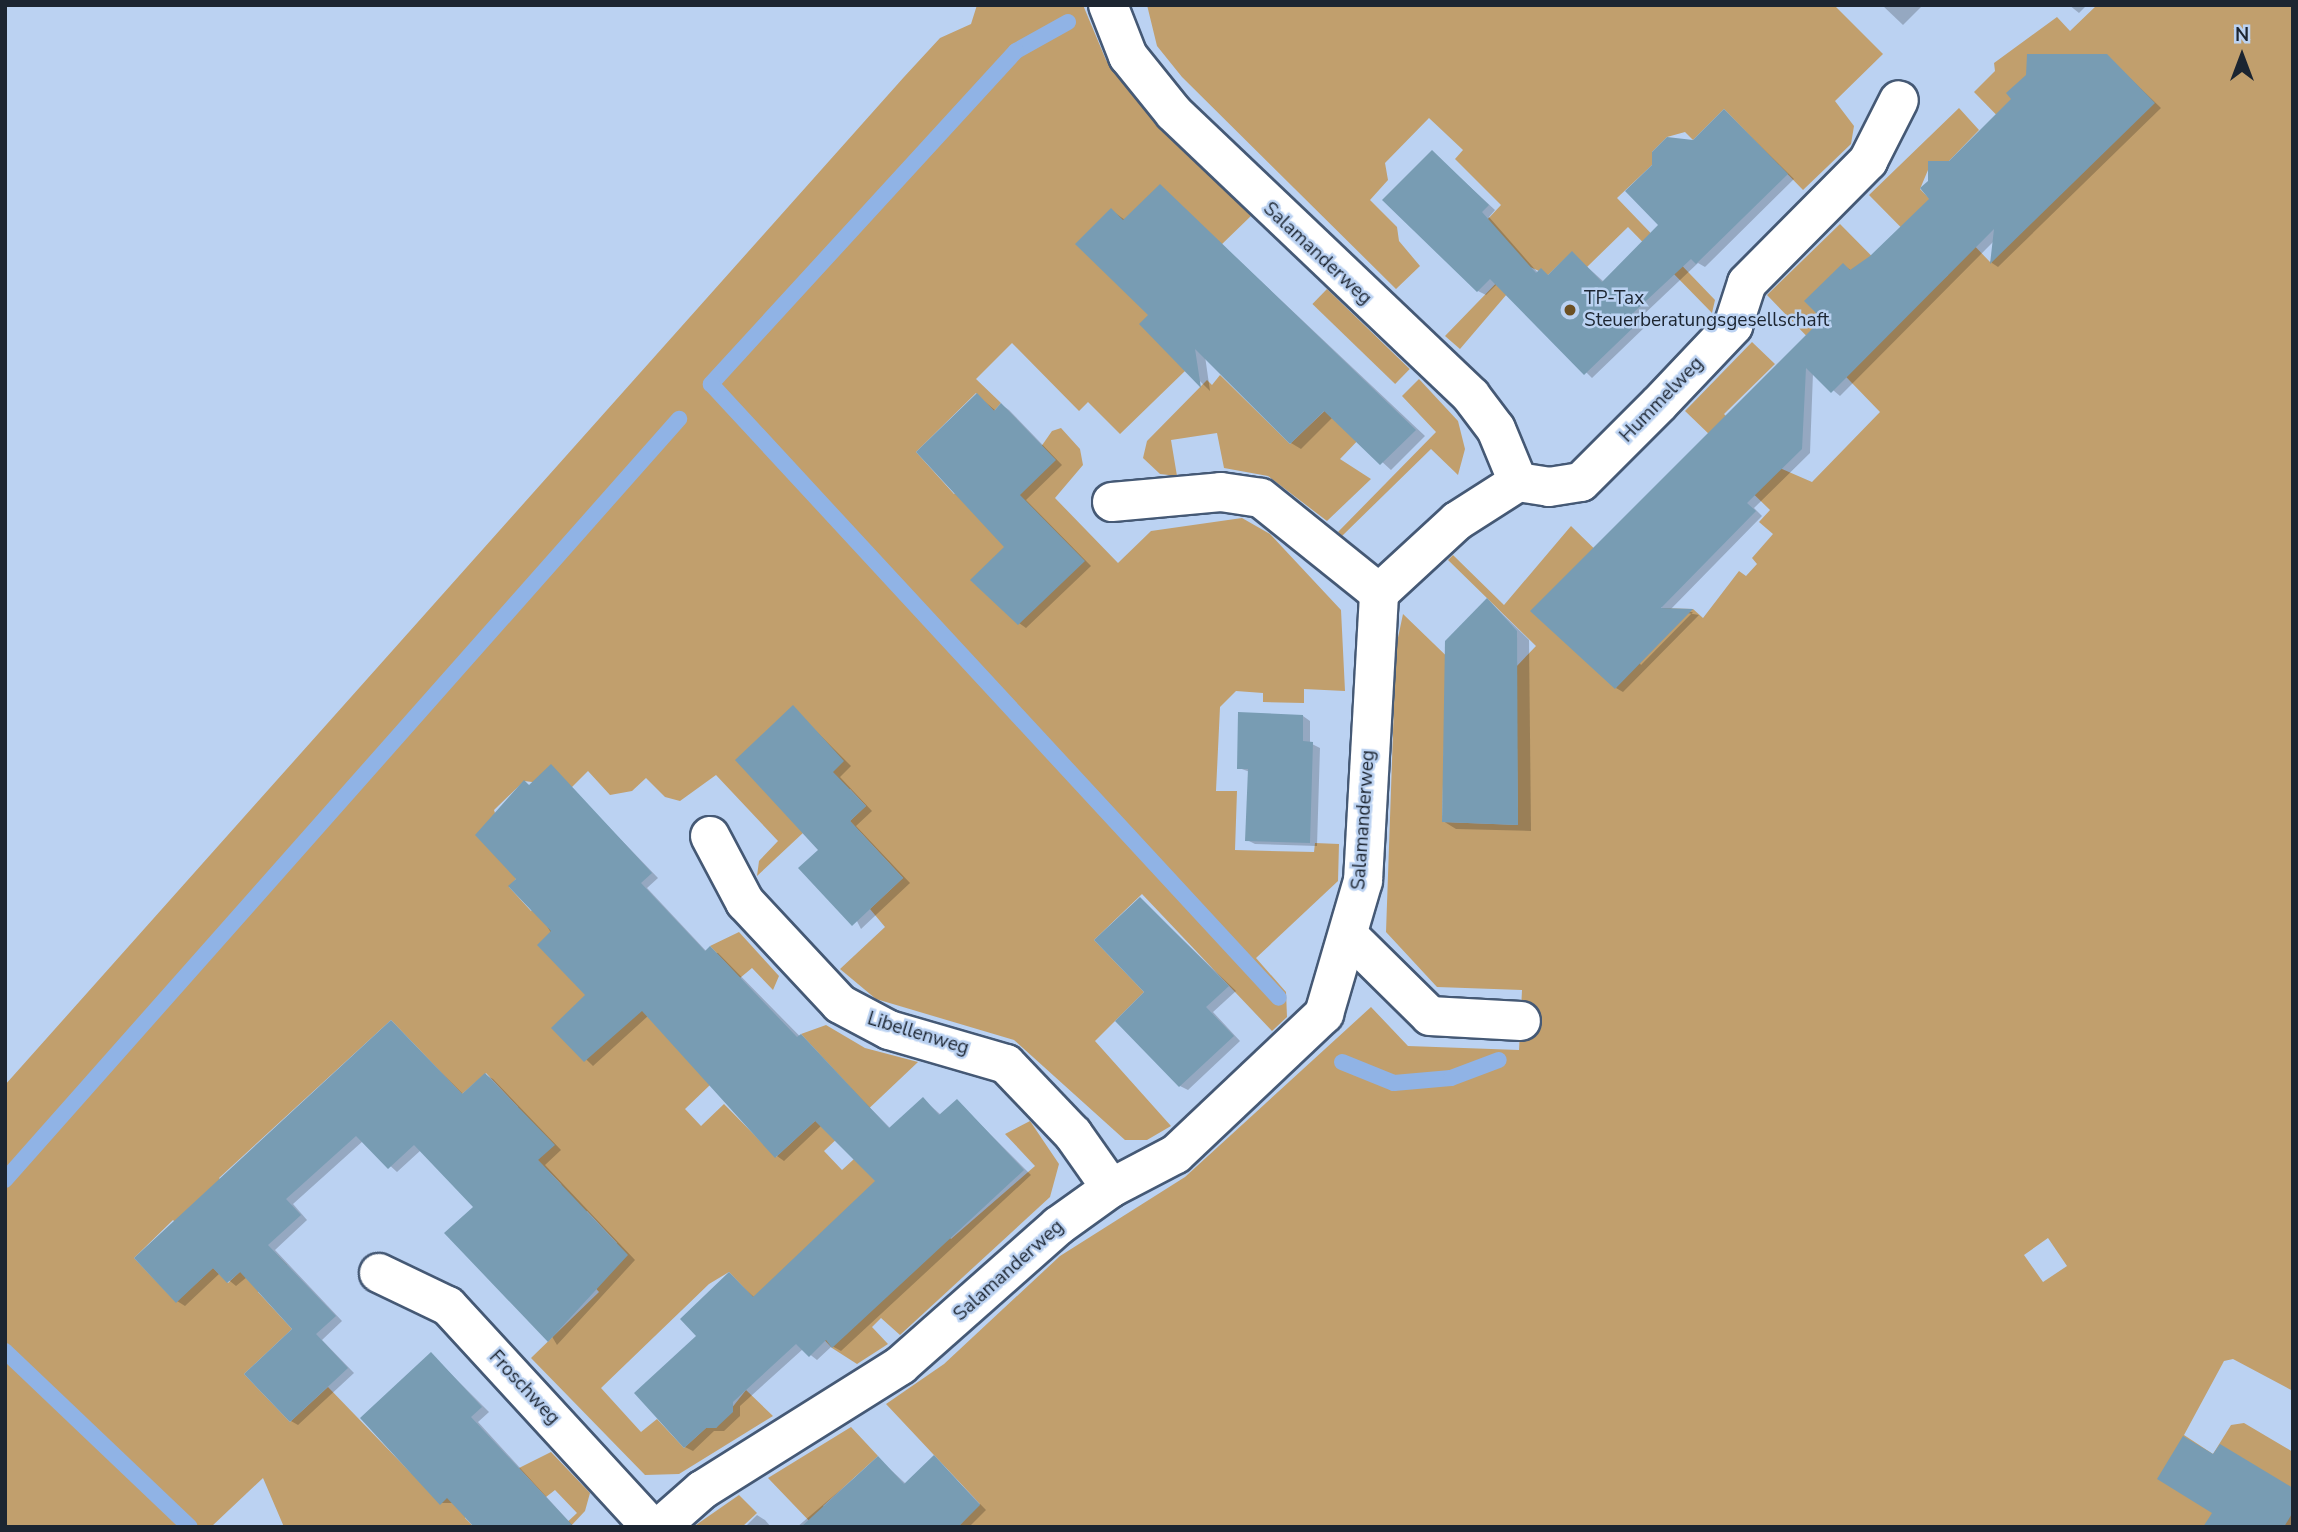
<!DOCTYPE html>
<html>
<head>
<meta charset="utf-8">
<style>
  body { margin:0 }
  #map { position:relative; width:2298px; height:1532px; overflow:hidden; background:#bbd2f2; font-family:"Nunito Sans",sans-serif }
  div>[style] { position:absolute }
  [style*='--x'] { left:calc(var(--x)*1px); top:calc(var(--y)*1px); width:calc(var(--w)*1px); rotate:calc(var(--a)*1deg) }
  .green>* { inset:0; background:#c19f6d; transform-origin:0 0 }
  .shadow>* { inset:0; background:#0003 }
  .stream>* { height:16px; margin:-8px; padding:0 8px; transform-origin:8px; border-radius:8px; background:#90b3e5 }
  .building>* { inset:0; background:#789cb3 }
  .roads { filter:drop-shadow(2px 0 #455975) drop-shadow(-2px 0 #455975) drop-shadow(0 2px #455975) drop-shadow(0 -2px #455975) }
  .minor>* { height:38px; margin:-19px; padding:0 19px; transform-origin:19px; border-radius:19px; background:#fff }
  .dots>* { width:19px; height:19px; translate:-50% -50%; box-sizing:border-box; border:4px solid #bbd2f2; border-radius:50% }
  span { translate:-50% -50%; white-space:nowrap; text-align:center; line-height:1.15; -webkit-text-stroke:5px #bbd2f2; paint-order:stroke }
  .street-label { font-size:19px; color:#1c2531 }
  .poi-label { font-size:19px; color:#1c2531 }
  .left { translate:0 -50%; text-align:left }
  .frame { position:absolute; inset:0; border:7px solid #1c2531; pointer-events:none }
  .north { position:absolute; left:2207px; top:21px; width:70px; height:70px; -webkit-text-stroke:5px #bbd2f2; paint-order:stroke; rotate:0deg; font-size:19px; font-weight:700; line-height:28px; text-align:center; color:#1c2531 }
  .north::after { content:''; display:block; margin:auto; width:24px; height:32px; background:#1c2531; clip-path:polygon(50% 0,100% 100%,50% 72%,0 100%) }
</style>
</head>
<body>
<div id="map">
  <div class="green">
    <i style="clip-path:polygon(977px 5px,1083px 5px,1106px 60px,1128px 90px,1252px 215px,1220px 246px,1185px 371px,1120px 434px,1088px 402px,1079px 411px,1012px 343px,976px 379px,1001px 403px,994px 411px,976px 393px,916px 452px,954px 494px,1036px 454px,1052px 431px,1061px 428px,1080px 449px,1083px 465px,1055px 498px,1118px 563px,1151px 531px,1242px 518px,1270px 534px,1341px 610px,1345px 691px,1304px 689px,1304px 703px,1263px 702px,1263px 693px,1236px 691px,1220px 707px,1216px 791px,1237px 791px,1235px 850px,1314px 852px,1315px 843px,1339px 844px,1338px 881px,1256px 958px,1286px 992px,1287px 1017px,1272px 1031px,1142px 894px,1094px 940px,1144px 992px,1095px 1041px,1171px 1126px,1147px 1140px,1125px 1140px,1014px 1040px,876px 999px,840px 969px,885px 927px,870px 909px,903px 878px,850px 821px,866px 806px,850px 789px,757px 876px,759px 861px,778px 841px,716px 775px,680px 801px,665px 797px,646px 778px,632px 791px,610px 795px,588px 771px,572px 787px,524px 781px,494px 810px,516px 879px,509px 887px,531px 911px,565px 880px,649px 935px,710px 1085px,685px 1109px,701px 1126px,724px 1104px,776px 1157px,851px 1088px,801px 1034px,826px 1025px,865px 1048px,918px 1062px,824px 1151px,842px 1170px,865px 1149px,951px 1239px,1035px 1166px,1005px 1134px,1030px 1121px,1059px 1164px,1050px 1197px,900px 1335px,881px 1318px,872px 1327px,888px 1344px,857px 1364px,832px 1348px,786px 1299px,770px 1315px,729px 1272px,709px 1284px,601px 1388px,641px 1432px,657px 1419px,684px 1448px,706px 1428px,716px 1428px,746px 1390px,773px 1416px,679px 1474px,645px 1475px,531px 1358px,599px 1292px,584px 1275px,617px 1243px,587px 1211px,577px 1219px,561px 1184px,532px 1154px,494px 1131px,518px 1107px,486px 1073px,462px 1094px,391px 1020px,219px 1178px,229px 1190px,184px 1231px,173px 1220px,134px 1258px,176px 1302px,213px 1268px,228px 1283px,268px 1246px,287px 1265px,258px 1292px,292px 1329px,244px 1374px,290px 1422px,328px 1387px,411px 1473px,473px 1474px,465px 1518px,474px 1527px,284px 1527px,263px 1478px,211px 1527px,5px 1527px,5px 1085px,904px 77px,940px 38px,971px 24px)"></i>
    <i style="clip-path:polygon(1147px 5px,1834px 5px,1883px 54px,1835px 101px,1854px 126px,1851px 144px,1803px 190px,1724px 109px,1693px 140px,1685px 132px,1667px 137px,1652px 152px,1652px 165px,1617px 198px,1715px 300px,1712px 313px,1628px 227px,1587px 267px,1572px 252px,1548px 275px,1530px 267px,1460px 349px,1445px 336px,1506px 273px,1472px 236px,1501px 205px,1455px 159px,1463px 150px,1429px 118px,1385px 163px,1388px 180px,1370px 200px,1397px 227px,1399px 241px,1420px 266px,1396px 289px,1182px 77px,1157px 46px)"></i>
    <i style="clip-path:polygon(evenodd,2097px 5px,2293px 5px,2293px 1391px,2233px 1359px,2224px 1361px,2184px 1435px,2213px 1454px,2231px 1425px,2244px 1423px,2293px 1452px,2293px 1527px,958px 1527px,980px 1504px,886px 1404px,944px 1364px,1060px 1256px,1185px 1177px,1371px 1007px,1408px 1046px,1519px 1050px,1522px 990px,1437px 987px,1386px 932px,1396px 647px,1403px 614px,1464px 673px,1445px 709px,1442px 822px,1518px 825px,1516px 667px,1536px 646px,1448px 560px,1453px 555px,1504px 605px,1571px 526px,1655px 608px,1693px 609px,1703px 618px,1739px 571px,1746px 576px,1757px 564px,1752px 558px,1773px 534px,1759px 522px,1770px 510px,1704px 446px,1712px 437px,1685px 411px,1752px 342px,1775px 364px,1724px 414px,1773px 465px,1812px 482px,1880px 412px,1767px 295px,1840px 224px,1918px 303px,1948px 275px,1869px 195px,1959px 108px,1979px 130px,1949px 161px,1928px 170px,1920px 189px,1990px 262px,2067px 187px,1974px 92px,1995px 71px,1994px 63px,2057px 17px,2070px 31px,2097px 5px,2048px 1238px,2067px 1266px,2043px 1282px,2024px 1255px,2048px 1238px)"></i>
    <i style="left:1327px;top:289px;width:115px;height:21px;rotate:44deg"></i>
    <i style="clip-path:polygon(1220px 375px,1290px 444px,1333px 403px,1364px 434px,1340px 459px,1371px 479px,1327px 521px,1268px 476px,1224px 468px,1217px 433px,1171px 440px,1177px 476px,1160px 474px,1143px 458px,1147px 441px,1207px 380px,1212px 385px)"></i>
    <i style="clip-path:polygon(1419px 379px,1458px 421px,1465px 449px,1458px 475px,1431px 449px,1342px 536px,1338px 532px,1436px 432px,1402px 396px)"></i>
    <i style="clip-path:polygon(739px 932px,779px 976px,773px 990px,752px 968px,740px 978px,710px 946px)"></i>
    <i style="clip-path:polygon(851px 1427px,878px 1456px,823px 1506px,842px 1527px,815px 1527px,768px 1478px)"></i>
    <i style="clip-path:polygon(551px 1452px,590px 1493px,585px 1511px,570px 1527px,562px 1527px,577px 1513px,555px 1490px,546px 1497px,519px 1468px)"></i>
    <i style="clip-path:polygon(739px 1495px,757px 1513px,742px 1527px,693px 1527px)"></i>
  </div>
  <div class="shadow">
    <i style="clip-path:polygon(1882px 5px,1923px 5px,1903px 25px)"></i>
    <i style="clip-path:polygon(2069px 5px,2087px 5px,2079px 13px)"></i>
    <i style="clip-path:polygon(evenodd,2106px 55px,2161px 108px,1998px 267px,1992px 263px,1994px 241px,1840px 396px,1813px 373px,1810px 453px,1754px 508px,1762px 516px,1670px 610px,1699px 615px,1623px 692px,1616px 688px,1824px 319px,1843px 265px,1852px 271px,1871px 257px,1931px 199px,1950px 162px,2106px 55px,1688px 612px,1693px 612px,1641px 665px,1639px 662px,1688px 612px)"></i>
    <i style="clip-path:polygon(1725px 111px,1794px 179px,1705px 267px,1698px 263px,1640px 318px,1647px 325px,1592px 378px,1497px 284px,1486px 295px,1478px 291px,1384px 200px,1432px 152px,1495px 210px,1489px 217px,1539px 274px,1550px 275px,1573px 254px,1604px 282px,1661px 225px,1693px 142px)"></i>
    <i style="clip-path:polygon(1160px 186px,1425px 436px,1391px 470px,1333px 417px,1301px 449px,1291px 443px,1205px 356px,1210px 391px,1142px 324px,1151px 315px,1111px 210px,1125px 220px)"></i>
    <i style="clip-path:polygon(977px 395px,996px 411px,1002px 405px,1009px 410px,1062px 465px,1026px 500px,1091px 566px,1026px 628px,1019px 623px)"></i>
    <i style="clip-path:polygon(1488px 600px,1529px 640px,1531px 831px,1456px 829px,1443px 821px)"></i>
    <i style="clip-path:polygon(793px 708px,851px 766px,840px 777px,872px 811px,856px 826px,910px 883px,861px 929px,821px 850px)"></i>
    <i style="clip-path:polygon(1303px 716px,1310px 721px,1310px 743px,1320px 748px,1317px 846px,1255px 844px,1247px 840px,1250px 772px,1239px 768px)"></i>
    <i style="clip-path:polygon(551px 767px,658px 878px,647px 888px,707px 952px,718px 953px,891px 1129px,923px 1099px,941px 1115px,957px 1101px,1031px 1175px,841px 1351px,832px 1346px,817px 1360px,803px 1349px,740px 1406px,740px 1416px,724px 1431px,714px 1431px,693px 1451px,685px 1447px,698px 1336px,729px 1274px,755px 1298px,877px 1181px,822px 1125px,784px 1161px,777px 1156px,648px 1016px,593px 1066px,554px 1028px,588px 995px,519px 879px,525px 783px,531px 786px)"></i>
    <i style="clip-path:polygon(1140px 899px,1236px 991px,1213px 1012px,1240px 1041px,1188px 1090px,1180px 1086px)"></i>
    <i style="clip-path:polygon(391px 1022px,464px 1095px,486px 1075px,493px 1079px,561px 1150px,545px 1165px,635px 1260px,557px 1345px,475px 1207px,421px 1150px,397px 1172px,363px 1141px,293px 1204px,307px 1220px,275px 1250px,342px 1321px,322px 1340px,354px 1373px,298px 1425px,291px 1421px,295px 1329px,247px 1277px,236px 1286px,220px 1273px,185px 1306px,177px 1301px)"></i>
    <i style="clip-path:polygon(431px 1354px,489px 1412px,478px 1422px,574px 1527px,476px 1527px,454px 1503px,441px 1503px)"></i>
    <i style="clip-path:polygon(2214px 1456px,2293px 1489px,2293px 1527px,2207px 1527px,2214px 1512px)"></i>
    <i style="clip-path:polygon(934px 1457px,986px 1510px,969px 1527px,797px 1527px,878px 1458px,906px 1484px)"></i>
    <i style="clip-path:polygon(757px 1515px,765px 1520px,771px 1527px,745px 1527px)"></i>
  </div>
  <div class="stream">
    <i style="--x:1068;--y:22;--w:60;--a:150.9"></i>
    <i style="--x:1016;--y:51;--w:452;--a:132.5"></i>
    <i style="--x:711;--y:384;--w:836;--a:47.23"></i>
    <i style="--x:1342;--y:1062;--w:56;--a:22"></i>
    <i style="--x:1394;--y:1083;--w:57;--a:-5"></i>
    <i style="--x:1451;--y:1078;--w:51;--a:-20.6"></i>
    <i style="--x:5;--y:1180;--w:1017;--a:-48.47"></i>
    <i style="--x:5;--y:1351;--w:255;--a:43.6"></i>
  </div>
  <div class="building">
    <i style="clip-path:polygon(2027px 54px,2107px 54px,2155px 103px,1990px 264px,1994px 229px,1831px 393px,1806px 368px,1802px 449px,1747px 503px,1756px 511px,1661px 608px,1693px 609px,1615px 689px,1530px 611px,1822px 319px,1804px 301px,1843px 263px,1850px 270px,1870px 256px,1929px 199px,1920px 188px,1928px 181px,1928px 161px,1949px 161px,2011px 99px,2006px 93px,2026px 75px)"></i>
    <i style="clip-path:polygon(1724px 109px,1788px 174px,1696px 264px,1691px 259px,1633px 313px,1641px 320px,1584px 375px,1490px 279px,1477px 292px,1382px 200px,1432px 150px,1489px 205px,1482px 212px,1536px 273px,1541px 268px,1548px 275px,1572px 251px,1602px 282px,1658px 225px,1625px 191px,1652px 165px,1652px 152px,1667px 137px,1693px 140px)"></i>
    <i style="clip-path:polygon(1160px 184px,1416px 430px,1380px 465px,1324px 411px,1290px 444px,1195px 349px,1201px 388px,1139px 324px,1148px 315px,1075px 244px,1111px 208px,1123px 220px)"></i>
    <i style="clip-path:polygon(977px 393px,994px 411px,1001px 403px,1056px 460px,1020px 495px,1085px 561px,1018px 625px,970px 580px,1004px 547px,916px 452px)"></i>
    <i style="clip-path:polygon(1487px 598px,1517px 631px,1518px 825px,1442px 822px,1445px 641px)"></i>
    <i style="clip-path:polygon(793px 705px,844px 761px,833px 772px,866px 806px,850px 821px,903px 878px,852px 926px,798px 868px,818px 850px,735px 760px)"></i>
    <i style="clip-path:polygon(1238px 712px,1303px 715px,1303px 741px,1313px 742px,1310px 843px,1245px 841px,1248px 769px,1237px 769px)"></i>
    <i style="clip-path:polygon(551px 764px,652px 873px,641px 883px,705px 951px,710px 946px,797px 1037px,801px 1034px,889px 1128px,923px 1097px,939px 1115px,957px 1099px,1024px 1170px,832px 1348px,826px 1340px,809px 1357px,796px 1344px,733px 1402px,733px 1412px,716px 1428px,706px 1428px,684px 1448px,634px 1393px,696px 1336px,680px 1319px,729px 1272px,753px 1297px,875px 1181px,815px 1121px,775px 1158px,642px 1011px,584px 1062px,551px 1028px,585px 995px,537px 945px,551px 931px,508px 886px,516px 879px,475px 835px,524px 780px,529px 785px)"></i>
    <i style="clip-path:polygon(1140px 897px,1229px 986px,1206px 1007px,1234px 1036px,1179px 1087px,1115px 1021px,1144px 992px,1094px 940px)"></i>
    <i style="clip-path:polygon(391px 1020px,462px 1094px,485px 1073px,555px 1145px,538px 1160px,628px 1255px,548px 1342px,444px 1233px,473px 1207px,414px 1145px,388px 1169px,356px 1136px,286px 1199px,301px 1215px,268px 1245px,336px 1316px,316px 1334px,348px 1368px,290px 1422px,244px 1374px,292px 1329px,240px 1272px,227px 1283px,213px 1268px,176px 1303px,134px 1258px)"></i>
    <i style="clip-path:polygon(431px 1352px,482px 1407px,471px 1417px,574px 1527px,474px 1527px,447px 1498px,440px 1505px,360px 1418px)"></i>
    <i style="clip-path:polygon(2183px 1436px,2213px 1454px,2220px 1444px,2293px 1488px,2293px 1512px,2284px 1527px,2203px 1527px,2212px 1513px,2157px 1479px)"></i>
    <i style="clip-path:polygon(934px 1455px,980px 1505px,958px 1527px,801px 1527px,878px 1456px,904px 1484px)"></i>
  </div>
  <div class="roads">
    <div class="minor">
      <i style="--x:1108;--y:5;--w:55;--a:68.6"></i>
      <i style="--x:1128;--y:56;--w:73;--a:51.1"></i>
      <i style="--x:1174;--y:113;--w:410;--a:43.6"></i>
      <i style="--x:1471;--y:396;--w:41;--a:52.9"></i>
      <i style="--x:1496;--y:429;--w:57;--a:67.5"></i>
      <i style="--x:1518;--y:482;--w:31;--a:9"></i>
      <i style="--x:1549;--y:487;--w:32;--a:-9"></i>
      <i style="--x:1581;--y:482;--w:110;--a:-45"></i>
      <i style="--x:1659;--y:404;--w:108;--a:-46.5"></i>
      <i style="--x:1733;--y:326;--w:45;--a:-72"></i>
      <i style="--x:1747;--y:283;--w:172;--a:-45.2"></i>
      <i style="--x:1868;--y:161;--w:68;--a:-63.1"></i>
      <i style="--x:1112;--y:502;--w:109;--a:-5.2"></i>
      <i style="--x:1221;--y:492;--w:40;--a:8.5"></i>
      <i style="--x:1261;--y:498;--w:151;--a:38.8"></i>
      <i style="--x:710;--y:836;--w:75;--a:62.1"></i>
      <i style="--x:745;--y:902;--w:139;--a:47"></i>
      <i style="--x:840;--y:1004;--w:55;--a:28"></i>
      <i style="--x:889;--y:1030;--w:122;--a:16.2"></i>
      <i style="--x:1006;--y:1064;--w:97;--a:46.3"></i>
      <i style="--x:1073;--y:1134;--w:66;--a:54.9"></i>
      <i style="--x:1348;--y:935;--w:115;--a:44.6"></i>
      <i style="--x:1430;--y:1016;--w:91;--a:3.1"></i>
      <i style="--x:379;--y:1273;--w:76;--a:25.6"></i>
      <i style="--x:448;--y:1306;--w:300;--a:47.4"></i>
      <i style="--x:660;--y:1527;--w:56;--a:-41.4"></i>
      <i style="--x:702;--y:1490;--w:235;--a:-32.1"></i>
      <i style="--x:901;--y:1365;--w:210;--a:-41.5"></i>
      <i style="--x:1058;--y:1226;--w:65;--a:-35.6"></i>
      <i style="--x:1111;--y:1188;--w:73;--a:-27.6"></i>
      <i style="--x:1176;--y:1154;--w:204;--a:-43.4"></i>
      <i style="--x:1324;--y:1014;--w:139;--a:-73.7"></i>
      <i style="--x:1363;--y:881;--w:288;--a:-86.8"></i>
      <i style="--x:1379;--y:593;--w:106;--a:-42.7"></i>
      <i style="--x:1457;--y:521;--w:72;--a:-32.6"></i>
    </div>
  </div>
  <div class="dots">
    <i style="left:1570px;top:310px;background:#6c5023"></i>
  </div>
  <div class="street-label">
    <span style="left:1317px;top:254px;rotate:43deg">Salamanderweg</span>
    <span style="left:1662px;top:400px;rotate:-46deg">Hummelweg</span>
    <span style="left:1364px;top:820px;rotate:-86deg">Salamanderweg</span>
    <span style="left:918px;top:1034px;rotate:17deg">Libellenweg</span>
    <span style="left:1009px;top:1271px;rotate:-42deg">Salamanderweg</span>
    <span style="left:524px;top:1388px;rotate:47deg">Froschweg</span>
  </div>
  <div class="poi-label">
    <span class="left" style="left:1584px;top:310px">TP-Tax<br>Steuerberatungsgesellschaft</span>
  </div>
  <div class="frame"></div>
  <div class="north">N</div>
</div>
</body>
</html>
